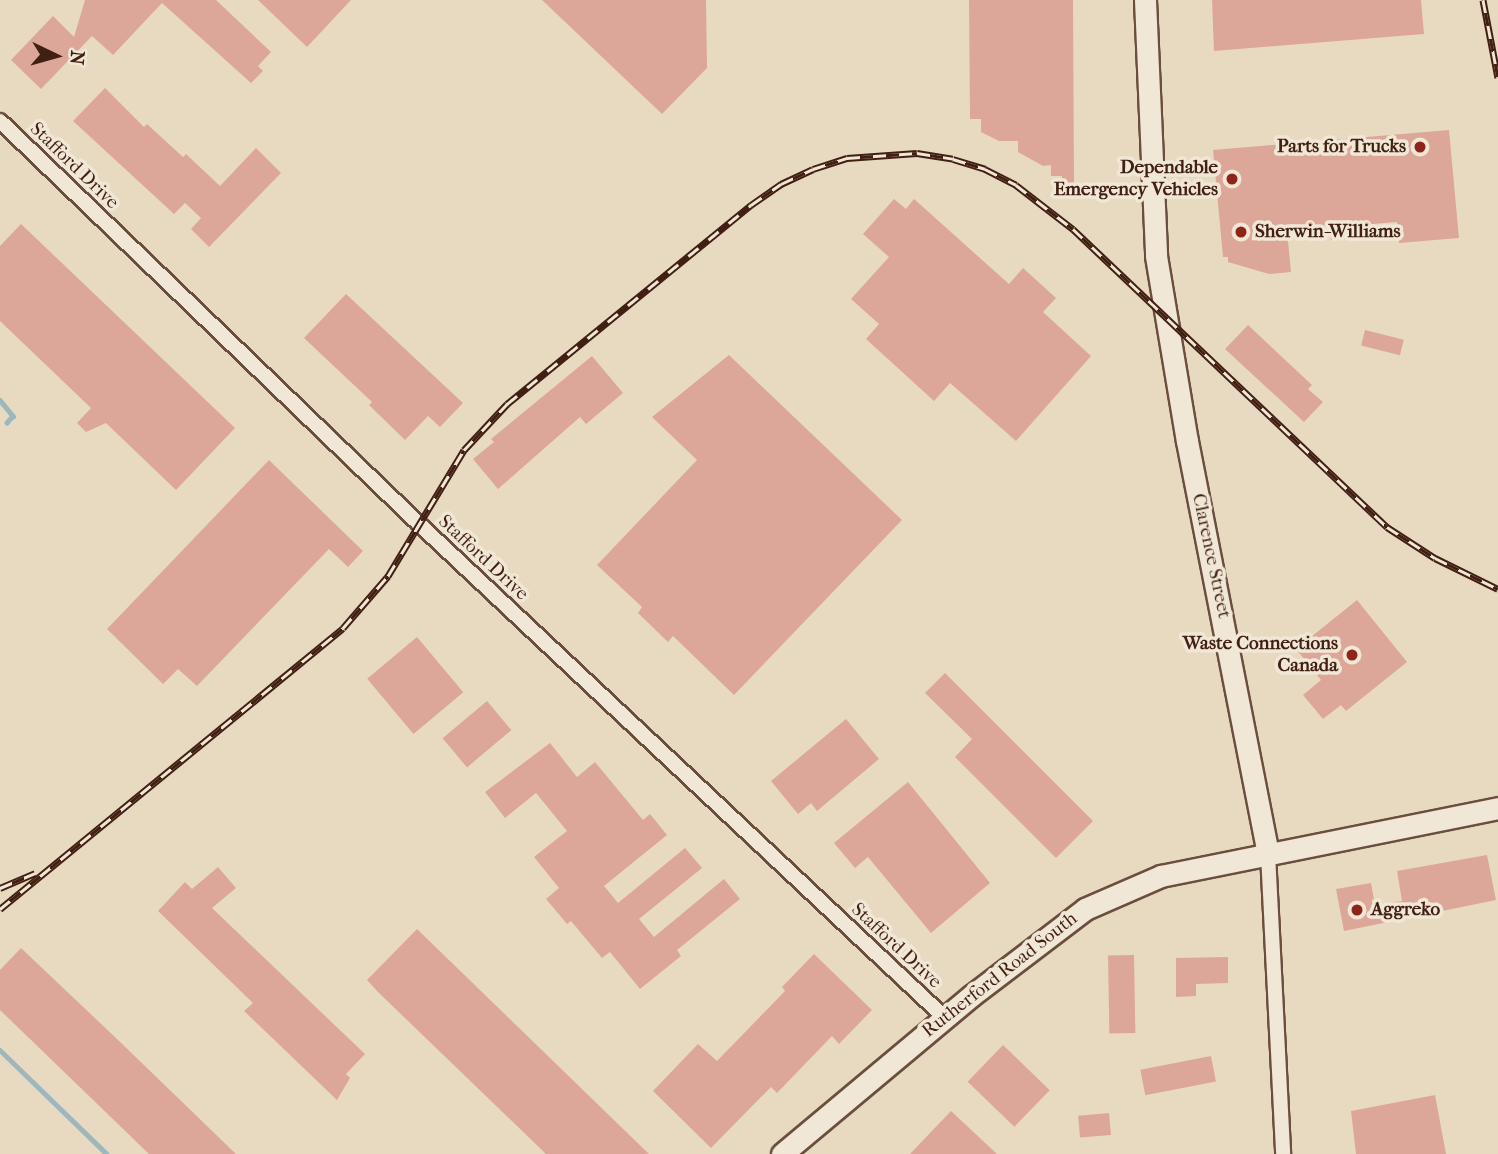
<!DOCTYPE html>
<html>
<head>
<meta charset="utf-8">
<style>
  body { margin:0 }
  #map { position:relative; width:1498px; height:1154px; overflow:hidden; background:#e8dac0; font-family:"IM FELL French Canon",serif }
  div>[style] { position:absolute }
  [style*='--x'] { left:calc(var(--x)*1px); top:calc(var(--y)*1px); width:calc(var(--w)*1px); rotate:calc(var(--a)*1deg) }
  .stream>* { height:4.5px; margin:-2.25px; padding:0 2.25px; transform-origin:2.25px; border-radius:2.25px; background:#9cb8bd }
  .building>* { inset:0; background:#dca799; transform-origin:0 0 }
  .roads { filter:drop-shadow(2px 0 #6b4e3e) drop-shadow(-2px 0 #6b4e3e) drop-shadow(0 2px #6b4e3e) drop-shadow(0 -2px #6b4e3e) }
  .street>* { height:14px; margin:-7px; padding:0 7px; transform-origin:7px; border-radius:7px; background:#f0e7d6 }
  .secondary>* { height:21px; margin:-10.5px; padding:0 10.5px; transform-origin:10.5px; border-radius:10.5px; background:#f0e7d6 }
  .rail>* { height:7px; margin-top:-3.5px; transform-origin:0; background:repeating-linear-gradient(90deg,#f0e7d6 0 13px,#411f12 0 26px); box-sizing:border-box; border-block:2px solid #411f12 }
  .dots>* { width:19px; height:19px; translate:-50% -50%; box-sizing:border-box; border:4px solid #f0e7d6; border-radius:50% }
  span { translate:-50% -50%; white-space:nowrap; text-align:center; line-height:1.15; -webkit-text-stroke:7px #f0e7d6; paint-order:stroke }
  .poi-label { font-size:19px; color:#411f12; font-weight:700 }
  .right { translate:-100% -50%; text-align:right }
  .left { translate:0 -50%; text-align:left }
  .street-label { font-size:19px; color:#411f12 }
  .north { position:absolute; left:21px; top:21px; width:70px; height:70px; -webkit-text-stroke:5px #f0e7d6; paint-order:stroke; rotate:95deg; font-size:19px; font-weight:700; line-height:28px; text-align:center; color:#411f12 }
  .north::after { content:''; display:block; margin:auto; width:24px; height:32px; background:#411f12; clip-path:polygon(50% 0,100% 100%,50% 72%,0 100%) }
</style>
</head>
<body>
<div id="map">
  <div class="stream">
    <i style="--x:0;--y:400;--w:21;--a:51"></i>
    <i style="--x:13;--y:416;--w:9;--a:131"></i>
    <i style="--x:0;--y:1050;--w:149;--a:44.2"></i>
  </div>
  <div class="building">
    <i style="clip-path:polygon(85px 0,216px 0,271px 52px,258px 66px,263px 71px,251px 83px,162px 3px,113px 55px,92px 36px,41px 89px,11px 60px,53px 16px,74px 37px)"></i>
    <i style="clip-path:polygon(258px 0,351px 0,307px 47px)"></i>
    <i style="clip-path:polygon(542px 0,706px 0,707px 68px,662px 114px)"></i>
    <i style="clip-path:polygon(969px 0,1073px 0,1074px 185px,1062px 185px,1062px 176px,1051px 176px,1051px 165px,1043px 166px,1018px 152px,1018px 141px,999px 141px,981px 132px,981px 119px,970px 119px)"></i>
    <i style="clip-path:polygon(1212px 0,1421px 0,1424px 34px,1214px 51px)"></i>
    <i style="clip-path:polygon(105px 88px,144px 127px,147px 124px,183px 157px,186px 154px,220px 186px,256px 148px,281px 173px,209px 247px,191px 229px,201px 218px,185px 203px,174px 214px,73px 121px)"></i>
    <i style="clip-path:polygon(1449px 130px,1459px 238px,1399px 243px,1397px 222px,1348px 226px,1349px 239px,1331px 240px,1330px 227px,1287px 231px,1291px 272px,1269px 274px,1228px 262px,1228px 257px,1223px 257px,1213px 150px)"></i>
    <i style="clip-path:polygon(894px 199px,906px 209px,914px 199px,1009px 284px,1023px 268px,1056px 298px,1043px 312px,1091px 356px,1016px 441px,950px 383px,934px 401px,866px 339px,879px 324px,851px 299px,889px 257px,863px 234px)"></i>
    <i style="clip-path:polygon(21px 224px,235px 428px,176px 490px,106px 423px,86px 432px,77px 423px,91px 408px,0 321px,0 246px)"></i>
    <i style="clip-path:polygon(346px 294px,463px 403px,440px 427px,428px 416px,405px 440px,369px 405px,372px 402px,304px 338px)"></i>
    <i style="clip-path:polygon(1248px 325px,1312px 385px,1308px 389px,1323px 402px,1304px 422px,1225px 349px)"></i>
    <i style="left:1365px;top:330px;width:40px;height:16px;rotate:14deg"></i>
    <i style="clip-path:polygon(729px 355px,902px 520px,734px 695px,673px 636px,668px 642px,638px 613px,642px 607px,597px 565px,697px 460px,652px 417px)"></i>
    <i style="clip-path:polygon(592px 356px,623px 393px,586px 424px,580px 417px,498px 489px,473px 459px,494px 442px,491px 439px)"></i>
    <i style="clip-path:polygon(269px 460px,363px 551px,348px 567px,329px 549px,197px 686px,178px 669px,163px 684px,107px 629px)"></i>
    <i style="clip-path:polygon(1357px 600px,1407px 662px,1346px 711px,1341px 705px,1323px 719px,1303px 695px,1321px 680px,1296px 649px)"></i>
    <i style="left:417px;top:637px;width:72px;height:65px;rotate:50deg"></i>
    <i style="clip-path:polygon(945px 673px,1093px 821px,1056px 858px,955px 757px,972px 739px,925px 693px)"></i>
    <i style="left:487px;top:701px;width:38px;height:58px;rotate:50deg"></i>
    <i style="clip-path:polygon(846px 719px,879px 759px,817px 811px,811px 803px,798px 814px,771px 781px)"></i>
    <i style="clip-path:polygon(550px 743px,577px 777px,595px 762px,643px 820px,650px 814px,667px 835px,604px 886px,618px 903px,685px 848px,702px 868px,639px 919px,654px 937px,724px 879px,740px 899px,677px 950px,681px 956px,640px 989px,610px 952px,602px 958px,571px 921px,567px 924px,546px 899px,559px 888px,534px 857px,567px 831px,536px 793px,505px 818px,485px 792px)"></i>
    <i style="clip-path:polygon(908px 782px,990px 883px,931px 933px,868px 857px,855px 868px,834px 843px)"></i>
    <i style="clip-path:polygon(1487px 855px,1496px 900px,1344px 931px,1336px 889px,1371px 883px,1375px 905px,1402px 901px,1397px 871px)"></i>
    <i style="clip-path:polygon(218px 867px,236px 888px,212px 908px,365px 1054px,346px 1074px,350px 1078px,337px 1100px,244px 1011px,253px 1003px,158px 911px,185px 882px,192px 889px)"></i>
    <i style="clip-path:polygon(417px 929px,649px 1154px,546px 1154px,379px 993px,367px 980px)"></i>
    <i style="clip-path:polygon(21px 948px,117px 1039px,236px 1154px,149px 1154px,0 1010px,0 970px)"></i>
    <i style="clip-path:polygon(814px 954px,872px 1010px,839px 1044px,832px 1036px,777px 1093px,771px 1087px,711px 1148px,653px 1091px,698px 1044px,717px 1061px,785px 991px,782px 987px)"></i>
    <i style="left:1134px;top:955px;width:78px;height:26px;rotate:89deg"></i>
    <i style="clip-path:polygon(1228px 957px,1228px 983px,1196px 984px,1196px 996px,1176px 997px,1176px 958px)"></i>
    <i style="left:1003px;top:1045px;width:65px;height:51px;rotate:44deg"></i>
    <i style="left:1211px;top:1056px;width:26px;height:72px;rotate:79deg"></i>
    <i style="clip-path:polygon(1435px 1095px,1446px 1154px,1356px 1154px,1351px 1111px)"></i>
    <i style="clip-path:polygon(951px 1111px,997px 1154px,910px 1154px)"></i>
    <i style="left:1109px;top:1113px;width:22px;height:31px;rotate:85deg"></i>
  </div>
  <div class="roads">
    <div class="street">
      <i style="--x:0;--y:121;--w:581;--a:43.88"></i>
      <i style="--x:419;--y:524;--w:720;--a:43.2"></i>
      <i style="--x:1268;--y:854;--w:300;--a:87.1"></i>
    </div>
    <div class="secondary">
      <i style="--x:1145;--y:0;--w:256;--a:87.5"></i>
      <i style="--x:1156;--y:256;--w:188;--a:80.5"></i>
      <i style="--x:1187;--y:441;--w:421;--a:78.9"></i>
      <i style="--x:782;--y:1154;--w:246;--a:-39.9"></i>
      <i style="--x:971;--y:996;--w:143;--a:-37.3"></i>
      <i style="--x:1085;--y:909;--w:83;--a:-23.5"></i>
      <i style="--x:1161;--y:876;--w:344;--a:-11.4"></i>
    </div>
  </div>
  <div class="rail">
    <i style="--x:1483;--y:0;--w:79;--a:79.1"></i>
    <i style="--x:0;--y:888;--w:38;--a:-23"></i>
    <i style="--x:0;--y:909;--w:443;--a:-39.3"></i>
    <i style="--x:343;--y:628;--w:69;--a:-49.1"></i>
    <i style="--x:388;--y:576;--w:147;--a:-58.9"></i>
    <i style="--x:464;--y:450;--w:63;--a:-46.9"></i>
    <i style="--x:507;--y:404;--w:315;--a:-39.2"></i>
    <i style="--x:751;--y:205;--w:37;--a:-35"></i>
    <i style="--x:781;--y:184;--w:35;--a:-25"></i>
    <i style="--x:813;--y:169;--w:36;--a:-18"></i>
    <i style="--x:847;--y:158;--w:70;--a:-4.1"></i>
    <i style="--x:917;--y:153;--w:36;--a:9"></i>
    <i style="--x:953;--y:159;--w:34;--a:17"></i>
    <i style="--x:985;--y:169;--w:35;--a:27"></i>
    <i style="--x:1016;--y:185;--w:72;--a:37.7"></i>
    <i style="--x:1073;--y:229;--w:433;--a:43.5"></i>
    <i style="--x:1387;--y:527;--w:57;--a:32.9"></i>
    <i style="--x:1435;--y:558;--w:70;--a:26.2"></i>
  </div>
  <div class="dots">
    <i style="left:1420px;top:147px;background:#8f2418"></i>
    <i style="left:1232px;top:179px;background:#8f2418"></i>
    <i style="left:1241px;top:232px;background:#8f2418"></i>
    <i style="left:1352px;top:655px;background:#8f2418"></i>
    <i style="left:1357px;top:910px;background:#8f2418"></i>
  </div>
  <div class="poi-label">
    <span class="right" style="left:1406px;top:147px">Parts for Trucks</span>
    <span class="right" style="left:1218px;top:179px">Dependable<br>Emergency Vehicles</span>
    <span class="left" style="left:1255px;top:232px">Sherwin-Williams</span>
    <span class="right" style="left:1338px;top:655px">Waste Connections<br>Canada</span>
    <span class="left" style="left:1371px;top:910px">Aggreko</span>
  </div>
  <div class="street-label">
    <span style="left:74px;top:166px;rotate:44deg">Stafford Drive</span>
    <span style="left:1211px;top:556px;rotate:78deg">Clarence Street</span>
    <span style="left:483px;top:558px;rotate:43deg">Stafford Drive</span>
    <span style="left:896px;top:946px;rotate:43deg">Stafford Drive</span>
    <span style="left:1000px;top:975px;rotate:-38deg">Rutherford Road South</span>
  </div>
  <div class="north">N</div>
</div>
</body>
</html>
